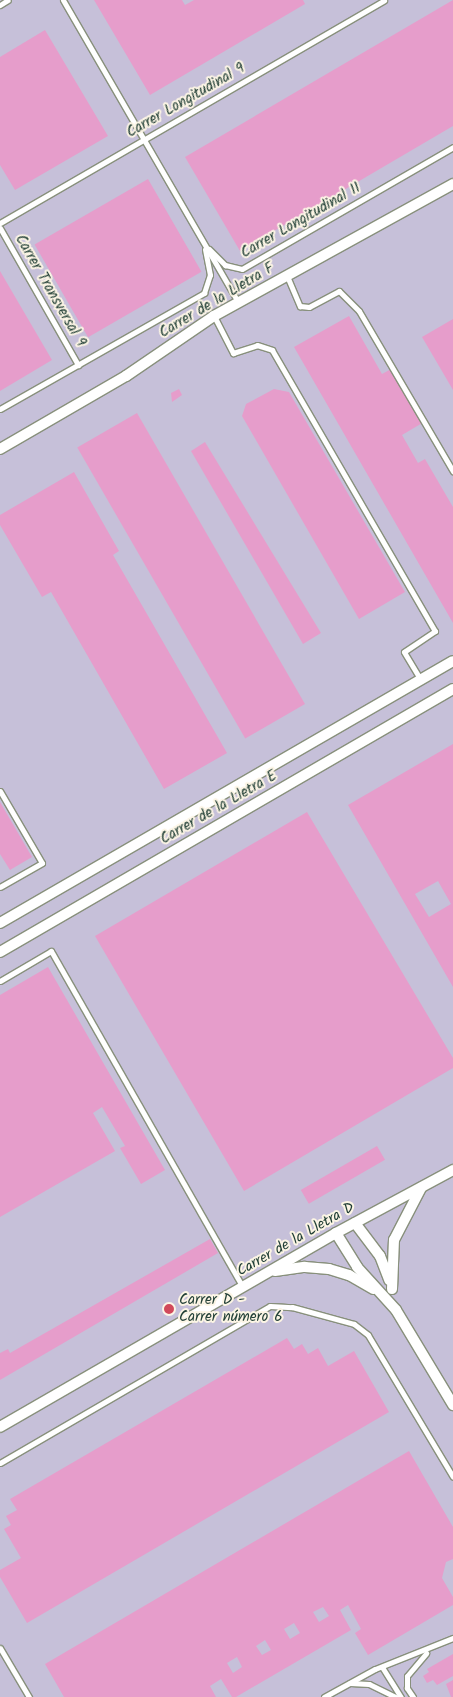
<!DOCTYPE html>
<html>
<head>
<meta charset="utf-8">
<style>
  body { margin:0 }
  #map { position:relative; width:453px; height:1697px; overflow:hidden; background:#f2e2c4; font-family:Kalam,sans-serif }
  div>[style] { position:absolute }
  [style*='--x'] { left:calc(var(--x)*1px); top:calc(var(--y)*1px); width:calc(var(--w)*1px); rotate:calc(var(--a)*1deg) }
  .industrial>* { inset:0; background:#c6c0d9; transform-origin:0 0 }
  .building>* { inset:0; background:#e69dcb; transform-origin:0 0 }
  .roads { filter:drop-shadow(1px 0 #88907c) drop-shadow(-1px 0 #88907c) drop-shadow(0 1px #88907c) drop-shadow(0 -1px #88907c) }
  .service>* { height:5px; margin:-2.5px; padding:0 2.5px; transform-origin:2.5px; border-radius:2.5px; background:#fff }
  .minor>* { height:10px; margin:-5px; padding:0 5px; transform-origin:5px; border-radius:5px; background:#fff }
  .dots>* { width:14px; height:14px; translate:-50% -50%; box-sizing:border-box; border:2px solid #fcf5e5; border-radius:50% }
  span { translate:-50% -50%; white-space:nowrap; text-align:center; line-height:1.15; -webkit-text-stroke:4px #fcf5e5; paint-order:stroke }
  .street-label { font-size:15px; color:#1f3d34 }
  .poi-label { font-size:15px; color:#1f3d34 }
  .left { translate:0 -50%; text-align:left }
</style>
</head>
<body>
<div id="map">
  <div class="industrial">
    <i style="left:0;top:0;width:453px;height:1697px"></i>
  </div>
  <div class="building">
    <i style="clip-path:polygon(94px 0,182px 0,185px 5px,194px 0,303px 0,305px 4px,150px 95px)"></i>
    <i style="clip-path:polygon(453px 0,453px 126px,240px 251px,185px 157px)"></i>
    <i style="clip-path:polygon(45px 30px,108px 136px,15px 190px,0 165px,0 57px)"></i>
    <i style="left:148px;top:179px;width:107px;height:131px;rotate:60deg"></i>
    <i style="clip-path:polygon(0 271px,52px 360px,0 391px)"></i>
    <i style="clip-path:polygon(349px 316px,382px 374px,393px 368px,424px 422px,402px 435px,418px 463px,425px 459px,453px 507px,453px 623px,294px 347px)"></i>
    <i style="clip-path:polygon(453px 319px,453px 390px,422px 337px)"></i>
    <i style="clip-path:polygon(179px 389px,182px 395px,172px 402px,171px 393px)"></i>
    <i style="clip-path:polygon(274px 389px,289px 392px,405px 592px,359px 619px,242px 416px,246px 404px)"></i>
    <i style="left:137px;top:413px;width:336px;height:69px;rotate:60deg"></i>
    <i style="clip-path:polygon(205px 442px,321px 633px,303px 644px,191px 451px)"></i>
    <i style="clip-path:polygon(74px 472px,119px 551px,113px 555px,227px 753px,164px 789px,51px 592px,42px 597px,0 525px,0 515px)"></i>
    <i style="clip-path:polygon(evenodd,453px 744px,453px 987px,348px 805px,453px 744px,438px 881px,451px 904px,429px 917px,415px 894px,438px 881px)"></i>
    <i style="clip-path:polygon(0 802px,32px 857px,10px 870px,0 854px)"></i>
    <i style="clip-path:polygon(307px 812px,453px 1058px,453px 1068px,244px 1191px,95px 936px)"></i>
    <i style="clip-path:polygon(48px 967px,165px 1170px,141px 1184px,120px 1148px,125px 1146px,102px 1107px,93px 1113px,115px 1151px,0 1217px,0 995px)"></i>
    <i style="left:377px;top:1146px;width:16px;height:88px;rotate:60deg"></i>
    <i style="clip-path:polygon(210px 1239px,218px 1253px,0 1380px,0 1353px,8px 1349px,10px 1353px)"></i>
    <i style="clip-path:polygon(287px 1338px,294px 1349px,302px 1344px,308px 1354px,318px 1348px,328px 1366px,354px 1351px,389px 1412px,27px 1623px,0 1577px,0 1570px,21px 1558px,4px 1529px,11px 1525px,6px 1516px,17px 1510px,10px 1499px)"></i>
    <i style="clip-path:polygon(evenodd,409px 1451px,453px 1527px,453px 1559px,446px 1562px,442px 1578px,453px 1597px,453px 1605px,368px 1655px,355px 1633px,361px 1629px,348px 1605px,340px 1610px,351px 1630px,236px 1697px,232px 1697px,221px 1679px,210px 1686px,216px 1697px,64px 1697px,45px 1664px,409px 1451px,323px 1607px,329px 1616px,319px 1622px,313px 1612px,323px 1607px,409px 1451px,294px 1623px,300px 1633px,290px 1639px,284px 1629px,294px 1623px,409px 1451px,265px 1640px,271px 1650px,262px 1655px,256px 1646px,265px 1640px,409px 1451px,237px 1657px,242px 1667px,233px 1673px,227px 1663px,237px 1657px)"></i>
    <i style="clip-path:polygon(453px 1654px,453px 1676px,437px 1685px,433px 1680px,427px 1683px,423px 1676px,429px 1672px,427px 1669px)"></i>
    <i style="clip-path:polygon(453px 1680px,453px 1697px,451px 1697px,446px 1684px)"></i>
  </div>
  <div class="roads">
    <div class="service">
      <i style="--x:63;--y:0;--w:349;--a:59.9"></i>
      <i style="--x:0;--y:5;--w:9;--a:-32"></i>
      <i style="--x:0;--y:223;--w:444;--a:-30.1"></i>
      <i style="--x:0;--y:228;--w:158;--a:60.3"></i>
      <i style="--x:209;--y:249;--w:23;--a:45"></i>
      <i style="--x:225;--y:265;--w:17;--a:13"></i>
      <i style="--x:242;--y:269;--w:244;--a:-30"></i>
      <i style="--x:287;--y:276;--w:33;--a:67"></i>
      <i style="--x:300;--y:306;--w:9;--a:6"></i>
      <i style="--x:309;--y:307;--w:34;--a:-28"></i>
      <i style="--x:339;--y:291;--w:28;--a:45"></i>
      <i style="--x:359;--y:311;--w:186;--a:59.6"></i>
      <i style="--x:214;--y:316;--w:42;--a:62.8"></i>
      <i style="--x:233;--y:353;--w:25;--a:-18"></i>
      <i style="--x:257;--y:345;--w:16;--a:18"></i>
      <i style="--x:272;--y:350;--w:325;--a:59.9"></i>
      <i style="--x:435;--y:631;--w:37;--a:146"></i>
      <i style="--x:404;--y:652;--w:33;--a:59"></i>
      <i style="--x:0;--y:409;--w:235;--a:-29.6"></i>
      <i style="--x:204;--y:293;--w:19;--a:-72"></i>
      <i style="--x:210;--y:275;--w:26;--a:-101"></i>
      <i style="--x:0;--y:791;--w:83;--a:59.7"></i>
      <i style="--x:42;--y:863;--w:48;--a:150.3"></i>
      <i style="--x:0;--y:981;--w:59;--a:-30.5"></i>
      <i style="--x:51;--y:951;--w:387;--a:60.3"></i>
      <i style="--x:0;--y:1463;--w:312;--a:-30.2"></i>
      <i style="--x:270;--y:1306;--w:22;--a:3"></i>
      <i style="--x:292;--y:1307;--w:64;--a:15.3"></i>
      <i style="--x:354;--y:1324;--w:18;--a:38"></i>
      <i style="--x:368;--y:1335;--w:165;--a:59.1"></i>
      <i style="--x:0;--y:1648;--w:57;--a:59.4"></i>
      <i style="--x:382;--y:1667;--w:36;--a:58"></i>
      <i style="--x:350;--y:1683;--w:19;--a:3"></i>
      <i style="--x:369;--y:1684;--w:30;--a:26"></i>
      <i style="--x:324;--y:1697;--w:58;--a:-28.8"></i>
      <i style="--x:375;--y:1669;--w:84;--a:-21.7"></i>
      <i style="--x:413;--y:1697;--w:11;--a:-124"></i>
      <i style="--x:407;--y:1688;--w:12;--a:-90"></i>
      <i style="--x:407;--y:1676;--w:30;--a:-50"></i>
    </div>
    <div class="minor">
      <i style="--x:0;--y:449;--w:146;--a:-30.1"></i>
      <i style="--x:126;--y:376;--w:107;--a:-34.3"></i>
      <i style="--x:214;--y:316;--w:273;--a:-28.9"></i>
      <i style="--x:0;--y:923;--w:523;--a:-30.04"></i>
      <i style="--x:0;--y:952;--w:524;--a:-30.14"></i>
      <i style="--x:355;--y:1223;--w:41;--a:52.9"></i>
      <i style="--x:380;--y:1256;--w:26;--a:69"></i>
      <i style="--x:336;--y:1233;--w:40;--a:58"></i>
      <i style="--x:357;--y:1267;--w:58;--a:47.8"></i>
      <i style="--x:396;--y:1310;--w:111;--a:59"></i>
      <i style="--x:275;--y:1271;--w:30;--a:-8"></i>
      <i style="--x:305;--y:1267;--w:24;--a:5"></i>
      <i style="--x:329;--y:1269;--w:21;--a:17"></i>
      <i style="--x:349;--y:1275;--w:28;--a:30"></i>
      <i style="--x:392;--y:1289;--w:49;--a:-87.7"></i>
      <i style="--x:394;--y:1240;--w:59;--a:-62.6"></i>
      <i style="--x:0;--y:1427;--w:388;--a:-30"></i>
      <i style="--x:336;--y:1233;--w:133;--a:-28.3"></i>
    </div>
  </div>
  <div class="dots">
    <i style="left:169px;top:1309px;background:#d1495b"></i>
  </div>
  <div class="street-label">
    <span style="left:186px;top:101px;rotate:-30deg">Carrer Longitudinal 9</span>
    <span style="left:301px;top:221px;rotate:-30deg">Carrer Longitudinal 11</span>
    <span style="left:50px;top:291px;rotate:60deg">Carrer Transversal 9</span>
    <span style="left:217px;top:301px;rotate:-31deg">Carrer de la Lletra F</span>
    <span style="left:219px;top:808px;rotate:-30deg">Carrer de la Lletra E</span>
    <span style="left:296px;top:1240px;rotate:-30deg">Carrer de la Lletra D</span>
  </div>
  <div class="poi-label">
    <span class="left" style="left:179px;top:1309px">Carrer D -<br>Carrer número 6</span>
  </div>
</div>
</body>
</html>
